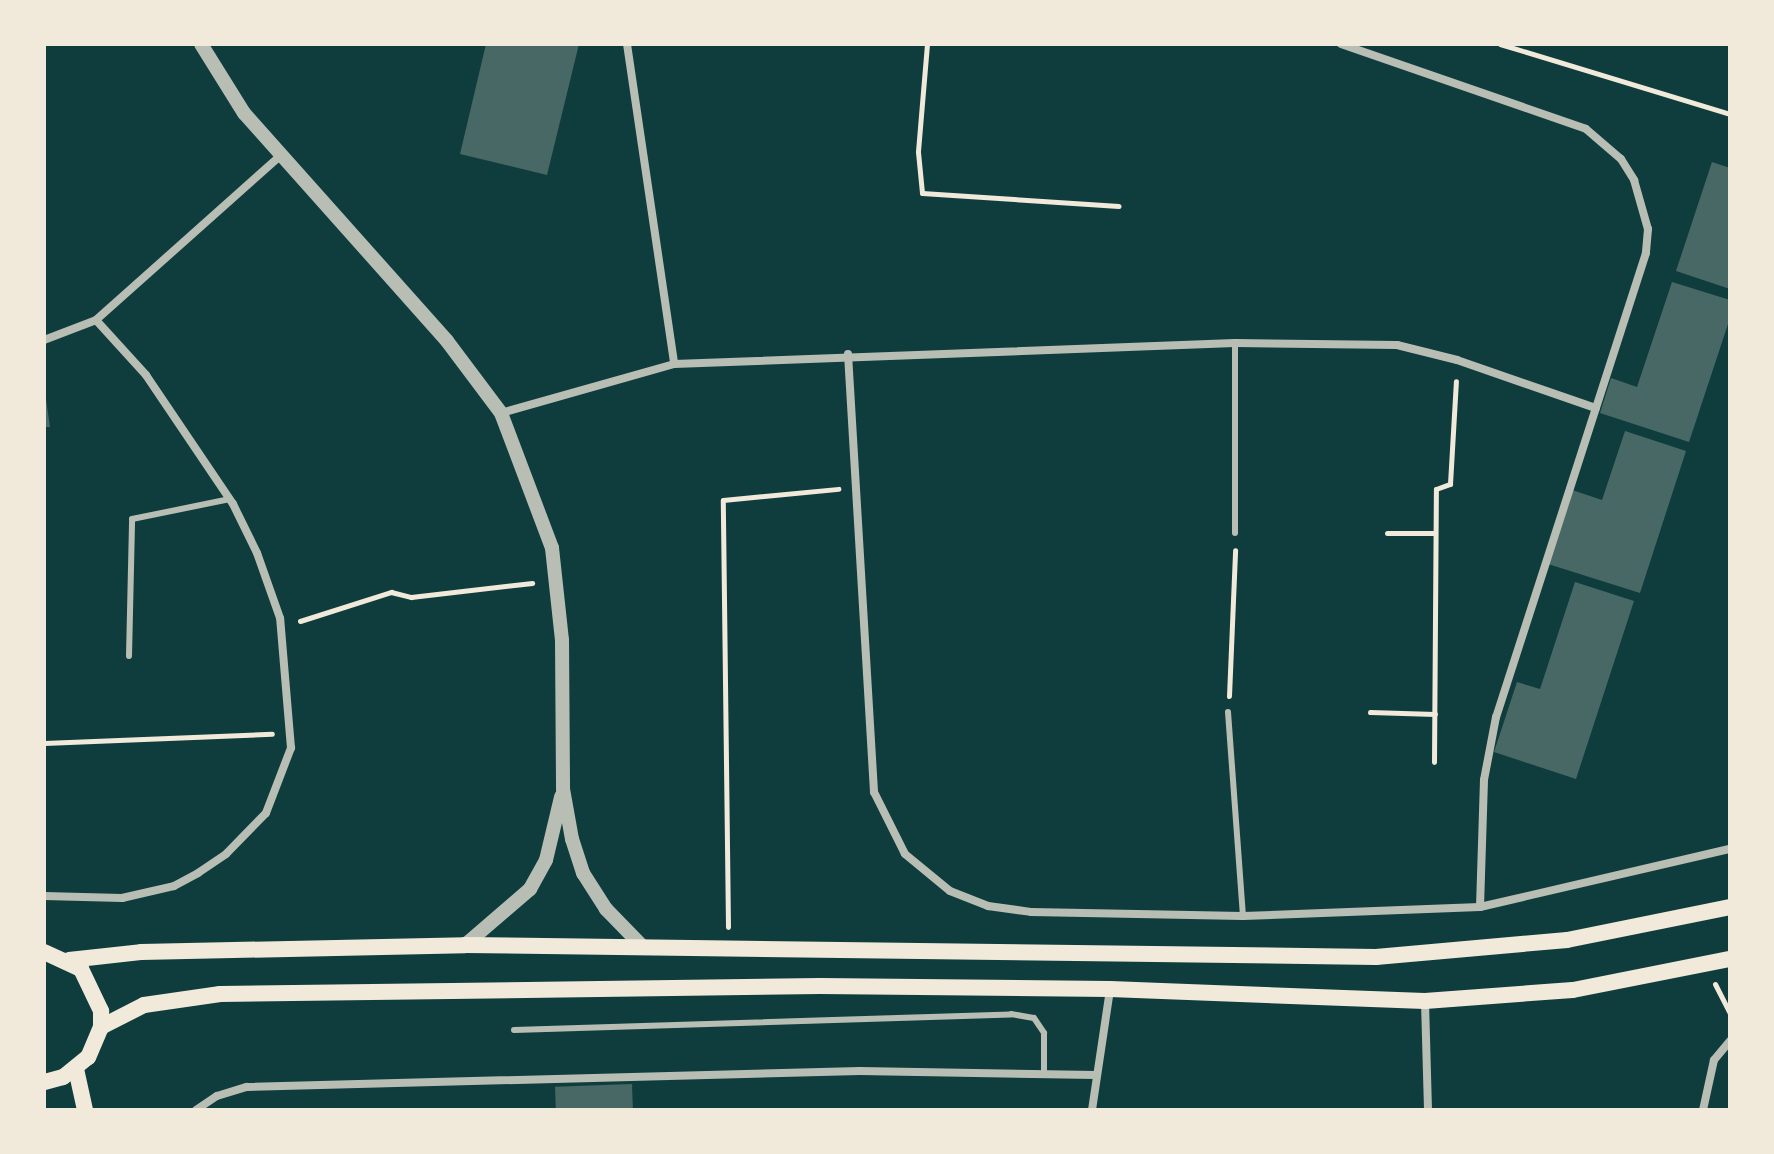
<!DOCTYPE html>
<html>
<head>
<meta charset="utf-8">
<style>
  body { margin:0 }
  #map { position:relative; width:1774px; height:1154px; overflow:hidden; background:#0f3d3e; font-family:"Work Sans",sans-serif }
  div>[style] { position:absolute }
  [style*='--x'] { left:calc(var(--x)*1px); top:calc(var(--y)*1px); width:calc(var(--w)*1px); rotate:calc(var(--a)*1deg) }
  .building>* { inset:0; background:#486865; transform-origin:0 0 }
  .path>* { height:5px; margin:-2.5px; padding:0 2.5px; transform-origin:2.5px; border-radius:2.5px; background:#f1e9da }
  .service>* { height:6px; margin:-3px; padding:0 3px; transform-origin:3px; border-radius:3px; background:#b8beb3 }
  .minor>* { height:8px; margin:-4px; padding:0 4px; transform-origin:4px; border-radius:4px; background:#b8beb3 }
  .tertiary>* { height:14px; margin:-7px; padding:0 7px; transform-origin:7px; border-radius:7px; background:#b8beb3 }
  .secondary>* { height:16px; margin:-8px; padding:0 8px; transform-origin:8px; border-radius:8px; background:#f1e9da }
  span { translate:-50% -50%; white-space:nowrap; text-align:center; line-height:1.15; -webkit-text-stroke:6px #f1e9da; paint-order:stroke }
  .frame { position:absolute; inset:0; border:46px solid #f1e9da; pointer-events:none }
</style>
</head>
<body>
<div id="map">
  <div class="building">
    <i style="clip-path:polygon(486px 44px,579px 44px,547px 175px,460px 154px)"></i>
    <i style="clip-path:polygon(1712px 162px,1730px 168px,1730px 289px,1676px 271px)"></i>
    <i style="clip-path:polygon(1672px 282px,1730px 300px,1730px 318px,1689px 442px,1600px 413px,1611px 378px,1637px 387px)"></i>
    <i style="clip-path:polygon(44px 385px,50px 427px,44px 427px)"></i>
    <i style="clip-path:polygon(1625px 431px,1686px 451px,1640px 593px,1548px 564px,1572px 490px,1602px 500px)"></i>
    <i style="clip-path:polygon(1575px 582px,1634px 601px,1576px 779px,1494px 752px,1517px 682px,1540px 689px)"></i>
    <i style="left:632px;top:1084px;width:26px;height:77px;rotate:88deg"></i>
  </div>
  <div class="path">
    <i style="--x:927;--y:44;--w:108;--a:94.8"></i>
    <i style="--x:918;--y:152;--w:41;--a:84.4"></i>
    <i style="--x:922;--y:193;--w:197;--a:3.8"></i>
    <i style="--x:1500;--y:44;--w:240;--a:16.9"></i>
    <i style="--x:1387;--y:533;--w:48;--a:0"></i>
    <i style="--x:300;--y:621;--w:96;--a:-17.7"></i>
    <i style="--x:391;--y:592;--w:21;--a:14"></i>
    <i style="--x:411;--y:597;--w:122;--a:-6.6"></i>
    <i style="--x:1229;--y:696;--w:146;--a:-87.6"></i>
    <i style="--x:1370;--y:712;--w:65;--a:1.8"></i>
    <i style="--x:44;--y:743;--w:228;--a:-2.3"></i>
    <i style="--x:1434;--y:762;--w:273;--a:-89.6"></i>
    <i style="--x:1436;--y:489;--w:15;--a:-20"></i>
    <i style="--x:1450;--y:484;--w:103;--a:-86.7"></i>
    <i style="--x:728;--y:927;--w:427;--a:-90.7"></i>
    <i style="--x:723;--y:500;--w:116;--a:-5.5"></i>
    <i style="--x:1715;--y:984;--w:33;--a:63"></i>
  </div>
  <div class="service">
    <i style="--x:1235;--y:343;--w:190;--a:90"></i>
    <i style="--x:129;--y:656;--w:137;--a:-88.7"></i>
    <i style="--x:132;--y:519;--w:100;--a:-11.5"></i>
    <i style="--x:1228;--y:712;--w:205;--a:85.8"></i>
    <i style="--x:514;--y:1030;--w:497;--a:-1.8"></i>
    <i style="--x:1011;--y:1014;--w:23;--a:10"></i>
    <i style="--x:1034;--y:1018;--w:18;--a:56"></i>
    <i style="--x:1044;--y:1033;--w:42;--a:90"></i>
  </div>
  <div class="minor">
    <i style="--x:627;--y:44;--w:323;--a:81.6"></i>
    <i style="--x:1341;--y:44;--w:259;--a:19.1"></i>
    <i style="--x:1586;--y:129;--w:46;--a:40.6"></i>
    <i style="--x:1621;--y:159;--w:25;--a:58"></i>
    <i style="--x:1634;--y:180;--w:51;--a:74.1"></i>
    <i style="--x:1648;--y:229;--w:24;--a:95"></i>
    <i style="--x:1646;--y:253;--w:488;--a:107.9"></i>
    <i style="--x:1496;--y:717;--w:64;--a:100.8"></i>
    <i style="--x:1484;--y:780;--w:127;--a:91.8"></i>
    <i style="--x:44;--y:340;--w:56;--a:-21"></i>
    <i style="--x:96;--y:320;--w:248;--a:-41.7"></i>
    <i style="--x:848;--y:354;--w:439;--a:86.6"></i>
    <i style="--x:874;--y:792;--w:69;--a:63.4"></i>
    <i style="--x:905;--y:854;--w:58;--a:39.4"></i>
    <i style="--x:950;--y:891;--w:41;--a:21.5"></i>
    <i style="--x:988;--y:906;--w:43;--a:7.9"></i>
    <i style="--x:1031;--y:912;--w:212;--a:1.1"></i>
    <i style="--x:1243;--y:916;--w:237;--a:-2.2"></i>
    <i style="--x:1480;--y:907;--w:257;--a:-13.1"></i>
    <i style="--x:501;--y:413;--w:180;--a:-15.8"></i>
    <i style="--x:674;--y:364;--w:561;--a:-2.14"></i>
    <i style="--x:1235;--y:343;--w:162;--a:0.7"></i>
    <i style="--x:1397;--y:345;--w:62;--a:14"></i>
    <i style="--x:1457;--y:360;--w:147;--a:19.1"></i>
    <i style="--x:44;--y:896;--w:78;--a:1.5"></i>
    <i style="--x:122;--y:898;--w:53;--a:-13"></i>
    <i style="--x:174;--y:886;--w:27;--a:-28"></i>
    <i style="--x:198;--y:873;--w:34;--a:-34"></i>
    <i style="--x:226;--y:854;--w:57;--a:-45.7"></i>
    <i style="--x:266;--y:813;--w:70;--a:-69"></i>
    <i style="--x:291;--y:748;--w:130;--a:-94.8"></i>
    <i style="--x:280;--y:618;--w:69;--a:-109.5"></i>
    <i style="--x:257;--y:553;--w:55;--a:-116.1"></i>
    <i style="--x:233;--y:504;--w:156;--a:-124"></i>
    <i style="--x:146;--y:375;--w:74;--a:-132.3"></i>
    <i style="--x:1425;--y:1002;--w:108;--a:88.4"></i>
    <i style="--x:196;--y:1110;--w:25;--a:-34"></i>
    <i style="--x:217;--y:1096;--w:31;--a:-17"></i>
    <i style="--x:247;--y:1087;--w:613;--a:-1.5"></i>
    <i style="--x:860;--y:1071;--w:236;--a:1"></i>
    <i style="--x:1092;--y:1110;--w:122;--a:-81.5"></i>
    <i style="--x:1703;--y:1110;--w:51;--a:-77.6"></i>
    <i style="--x:1714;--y:1060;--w:25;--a:-50"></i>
  </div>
  <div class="tertiary">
    <i style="--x:201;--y:44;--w:81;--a:58.1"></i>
    <i style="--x:244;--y:113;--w:305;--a:48.3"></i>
    <i style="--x:447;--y:341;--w:90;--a:53.1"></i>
    <i style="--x:501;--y:413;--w:144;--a:69.3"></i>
    <i style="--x:552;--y:548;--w:93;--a:83.8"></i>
    <i style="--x:562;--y:640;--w:149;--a:89.6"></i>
    <i style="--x:563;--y:789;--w:51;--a:79.8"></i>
    <i style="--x:572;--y:839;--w:36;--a:72"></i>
    <i style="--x:583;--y:873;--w:43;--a:57.4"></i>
    <i style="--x:606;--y:909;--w:53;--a:45.8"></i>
    <i style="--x:465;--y:945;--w:86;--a:-40.7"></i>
    <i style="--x:530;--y:889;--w:33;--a:-61"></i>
    <i style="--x:546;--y:860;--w:65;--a:-76.6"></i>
  </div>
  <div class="secondary">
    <i style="--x:44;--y:952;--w:41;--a:24.7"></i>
    <i style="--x:81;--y:969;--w:47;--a:64.5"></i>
    <i style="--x:101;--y:1011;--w:16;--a:90"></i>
    <i style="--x:101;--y:1027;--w:33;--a:113"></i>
    <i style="--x:88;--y:1057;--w:32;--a:141"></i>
    <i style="--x:63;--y:1077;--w:20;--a:165"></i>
    <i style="--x:69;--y:960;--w:72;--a:-6.3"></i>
    <i style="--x:141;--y:952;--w:324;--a:-1.2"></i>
    <i style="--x:465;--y:945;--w:911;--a:0.75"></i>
    <i style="--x:1376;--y:957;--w:192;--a:-5.1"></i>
    <i style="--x:1567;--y:940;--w:166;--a:-11.4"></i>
    <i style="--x:101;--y:1027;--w:48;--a:-27.1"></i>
    <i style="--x:144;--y:1005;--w:77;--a:-8.2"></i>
    <i style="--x:220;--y:994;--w:600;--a:-0.76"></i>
    <i style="--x:820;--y:986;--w:290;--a:0.6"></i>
    <i style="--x:1110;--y:989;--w:315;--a:2.2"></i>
    <i style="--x:1425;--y:1001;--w:148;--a:-4.3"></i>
    <i style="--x:1573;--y:990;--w:160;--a:-11.2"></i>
    <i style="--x:76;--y:1069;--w:42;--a:77.6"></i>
  </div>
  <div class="frame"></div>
</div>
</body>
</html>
